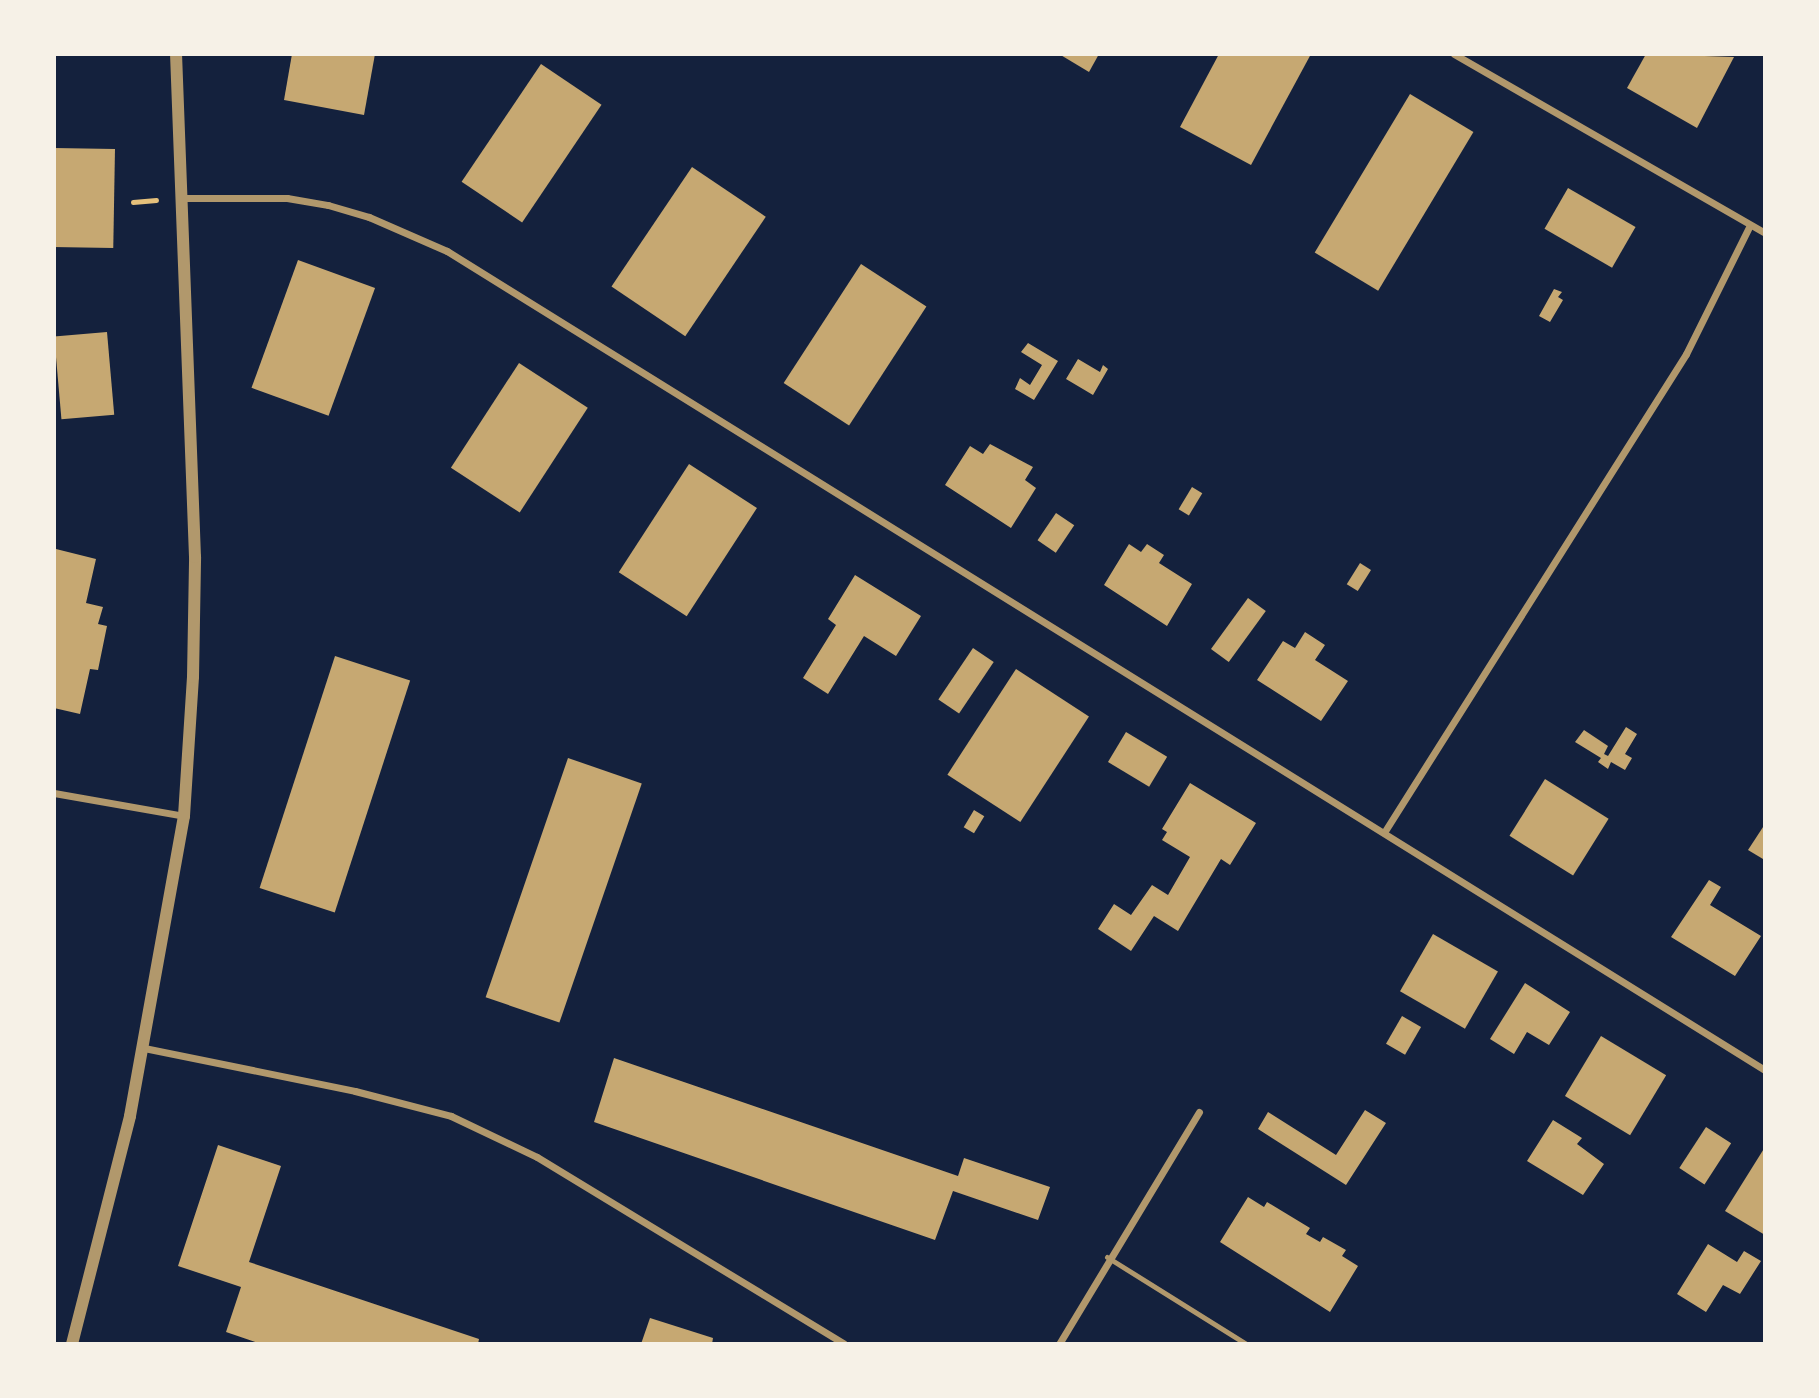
<!DOCTYPE html>
<html>
<head>
<meta charset="utf-8">
<style>
  body { margin:0 }
  #map { position:relative; width:1819px; height:1398px; overflow:hidden; background:#14213d; font-family:"PT Sans",sans-serif }
  div>[style] { position:absolute }
  [style*='--x'] { left:calc(var(--x)*1px); top:calc(var(--y)*1px); width:calc(var(--w)*1px); rotate:calc(var(--a)*1deg) }
  .building>* { inset:0; background:#c6a872; transform-origin:0 0 }
  .path>* { height:4.5px; margin:-2.25px; padding:0 2.25px; transform-origin:2.25px; border-radius:2.25px; background:#e5c07b }
  .service>* { height:5px; margin:-2.5px; padding:0 2.5px; transform-origin:2.5px; border-radius:2.5px; background:#b1986c }
  .minor>* { height:7px; margin:-3.5px; padding:0 3.5px; transform-origin:3.5px; border-radius:3.5px; background:#b1986c }
  .tertiary>* { height:12px; margin:-6px; padding:0 6px; transform-origin:6px; border-radius:6px; background:#b1986c }
  span { translate:-50% -50%; white-space:nowrap; text-align:center; line-height:1.15; -webkit-text-stroke:7px #f6f1e7; paint-order:stroke }
  .frame { position:absolute; inset:0; border:56px solid #f6f1e7; pointer-events:none }
</style>
</head>
<body>
<div id="map">
  <div class="building">
    <i style="clip-path:polygon(292px 54px,375px 54px,364px 115px,284px 100px)"></i>
    <i style="clip-path:polygon(1059px 54px,1099px 54px,1089px 72px)"></i>
    <i style="clip-path:polygon(1219px 54px,1311px 54px,1251px 165px,1180px 127px)"></i>
    <i style="clip-path:polygon(1646px 54px,1734px 57px,1697px 128px,1627px 88px)"></i>
    <i style="left:541px;top:64px;width:73px;height:142px;rotate:34deg"></i>
    <i style="left:1410px;top:94px;width:74px;height:185px;rotate:31deg"></i>
    <i style="left:54px;top:148px;width:61px;height:99px;rotate:1deg"></i>
    <i style="left:692px;top:167px;width:89px;height:144px;rotate:34deg"></i>
    <i style="left:1568px;top:188px;width:78px;height:47px;rotate:30deg"></i>
    <i style="left:298px;top:260px;width:82px;height:136px;rotate:20deg"></i>
    <i style="left:861px;top:264px;width:78px;height:142px;rotate:33deg"></i>
    <i style="clip-path:polygon(1554px 289px,1562px 292px,1558px 297px,1563px 300px,1550px 322px,1539px 316px)"></i>
    <i style="left:107px;top:332px;width:83px;height:53px;rotate:85deg"></i>
    <i style="clip-path:polygon(1028px 343px,1058px 361px,1034px 400px,1015px 389px,1020px 378px,1030px 385px,1042px 365px,1021px 352px)"></i>
    <i style="clip-path:polygon(1078px 359px,1100px 372px,1103px 365px,1108px 369px,1093px 395px,1066px 379px)"></i>
    <i style="left:519px;top:363px;width:82px;height:125px;rotate:33deg"></i>
    <i style="clip-path:polygon(990px 444px,1033px 467px,1025px 480px,1036px 488px,1011px 528px,945px 485px,970px 446px,983px 454px)"></i>
    <i style="left:689px;top:464px;width:81px;height:129px;rotate:33deg"></i>
    <i style="left:1192px;top:487px;width:12px;height:26px;rotate:31deg"></i>
    <i style="left:1056px;top:513px;width:22px;height:33px;rotate:34deg"></i>
    <i style="clip-path:polygon(1129px 544px,1141px 552px,1147px 544px,1164px 555px,1159px 563px,1192px 584px,1167px 626px,1104px 585px)"></i>
    <i style="clip-path:polygon(56px 549px,96px 559px,86px 603px,103px 607px,98px 624px,107px 626px,98px 670px,90px 669px,80px 714px,54px 708px)"></i>
    <i style="left:1360px;top:563px;width:13px;height:25px;rotate:32deg"></i>
    <i style="clip-path:polygon(855px 575px,921px 616px,896px 656px,864px 636px,828px 694px,803px 678px,836px 625px,828px 619px)"></i>
    <i style="left:1248px;top:598px;width:22px;height:63px;rotate:36deg"></i>
    <i style="clip-path:polygon(1305px 632px,1325px 645px,1315px 660px,1348px 681px,1321px 721px,1257px 680px,1283px 641px,1295px 648px)"></i>
    <i style="left:973px;top:648px;width:25px;height:62px;rotate:34deg"></i>
    <i style="left:335px;top:656px;width:79px;height:244px;rotate:18deg"></i>
    <i style="left:1016px;top:669px;width:87px;height:126px;rotate:33deg"></i>
    <i style="clip-path:polygon(1626px 727px,1637px 734px,1625px 754px,1632px 758px,1625px 770px,1611px 762px,1608px 769px,1598px 762px,1601px 758px,1575px 742px,1584px 730px,1608px 746px,1604px 754px,1608px 756px)"></i>
    <i style="left:1126px;top:732px;width:48px;height:35px;rotate:31deg"></i>
    <i style="left:568px;top:758px;width:78px;height:253px;rotate:19deg"></i>
    <i style="left:1545px;top:779px;width:75px;height:67px;rotate:32deg"></i>
    <i style="clip-path:polygon(1190px 783px,1256px 823px,1230px 865px,1221px 859px,1178px 931px,1154px 916px,1131px 951px,1098px 929px,1114px 904px,1131px 915px,1152px 885px,1168px 895px,1190px 857px,1162px 840px,1167px 832px,1162px 829px)"></i>
    <i style="left:974px;top:810px;width:12px;height:20px;rotate:31deg"></i>
    <i style="clip-path:polygon(1765px 824px,1765px 856px,1763px 859px,1748px 850px)"></i>
    <i style="clip-path:polygon(1709px 880px,1721px 887px,1710px 905px,1761px 936px,1735px 976px,1671px 937px)"></i>
    <i style="left:1433px;top:934px;width:75px;height:66px;rotate:30deg"></i>
    <i style="clip-path:polygon(1525px 983px,1570px 1012px,1549px 1045px,1527px 1032px,1514px 1054px,1490px 1039px)"></i>
    <i style="left:1402px;top:1016px;width:22px;height:32px;rotate:30deg"></i>
    <i style="left:1601px;top:1036px;width:76px;height:70px;rotate:31deg"></i>
    <i style="clip-path:polygon(614px 1058px,958px 1176px,964px 1158px,1050px 1187px,1038px 1220px,953px 1191px,935px 1240px,594px 1122px)"></i>
    <i style="clip-path:polygon(1365px 1110px,1386px 1123px,1346px 1185px,1258px 1129px,1268px 1112px,1336px 1155px)"></i>
    <i style="clip-path:polygon(1553px 1120px,1582px 1138px,1577px 1144px,1604px 1164px,1583px 1195px,1527px 1161px)"></i>
    <i style="left:1706px;top:1127px;width:30px;height:49px;rotate:33deg"></i>
    <i style="clip-path:polygon(218px 1145px,281px 1166px,249px 1262px,479px 1339px,478px 1344px,261px 1344px,226px 1332px,241px 1287px,178px 1266px)"></i>
    <i style="clip-path:polygon(1765px 1147px,1765px 1235px,1725px 1211px)"></i>
    <i style="clip-path:polygon(1248px 1197px,1264px 1207px,1267px 1202px,1310px 1228px,1306px 1234px,1320px 1242px,1323px 1237px,1346px 1250px,1342px 1256px,1358px 1266px,1330px 1312px,1220px 1242px)"></i>
    <i style="clip-path:polygon(1708px 1244px,1737px 1262px,1744px 1251px,1761px 1261px,1740px 1294px,1723px 1285px,1706px 1312px,1677px 1294px)"></i>
    <i style="clip-path:polygon(650px 1318px,713px 1338px,712px 1344px,641px 1344px)"></i>
  </div>
  <div class="path">
    <i style="--x:133;--y:202;--w:23;--a:-5"></i>
  </div>
  <div class="service">
    <i style="--x:1107;--y:1257;--w:164;--a:32"></i>
  </div>
  <div class="minor">
    <i style="--x:1454;--y:54;--w:359;--a:29.9"></i>
    <i style="--x:182;--y:198;--w:105;--a:0"></i>
    <i style="--x:287;--y:198;--w:42;--a:9.7"></i>
    <i style="--x:328;--y:205;--w:43;--a:16.3"></i>
    <i style="--x:369;--y:217;--w:85;--a:23.6"></i>
    <i style="--x:447;--y:251;--w:1552;--a:31.86"></i>
    <i style="--x:54;--y:793;--w:132;--a:10"></i>
    <i style="--x:1385;--y:831;--w:564;--a:-57.75"></i>
    <i style="--x:1686;--y:354;--w:144;--a:-63.6"></i>
    <i style="--x:144;--y:1048;--w:215;--a:11.5"></i>
    <i style="--x:355;--y:1091;--w:99;--a:14.6"></i>
    <i style="--x:451;--y:1116;--w:95;--a:25.5"></i>
    <i style="--x:537;--y:1157;--w:359;--a:31.3"></i>
    <i style="--x:1059;--y:1344;--w:271;--a:-58.9"></i>
  </div>
  <div class="tertiary">
    <i style="--x:72;--y:1344;--w:235;--a:-75.7"></i>
    <i style="--x:130;--y:1116;--w:305;--a:-79.8"></i>
    <i style="--x:184;--y:816;--w:139;--a:-86.3"></i>
    <i style="--x:193;--y:677;--w:120;--a:-89"></i>
    <i style="--x:195;--y:557;--w:503;--a:-92.16"></i>
  </div>
  <div class="frame"></div>
</div>
</body>
</html>
